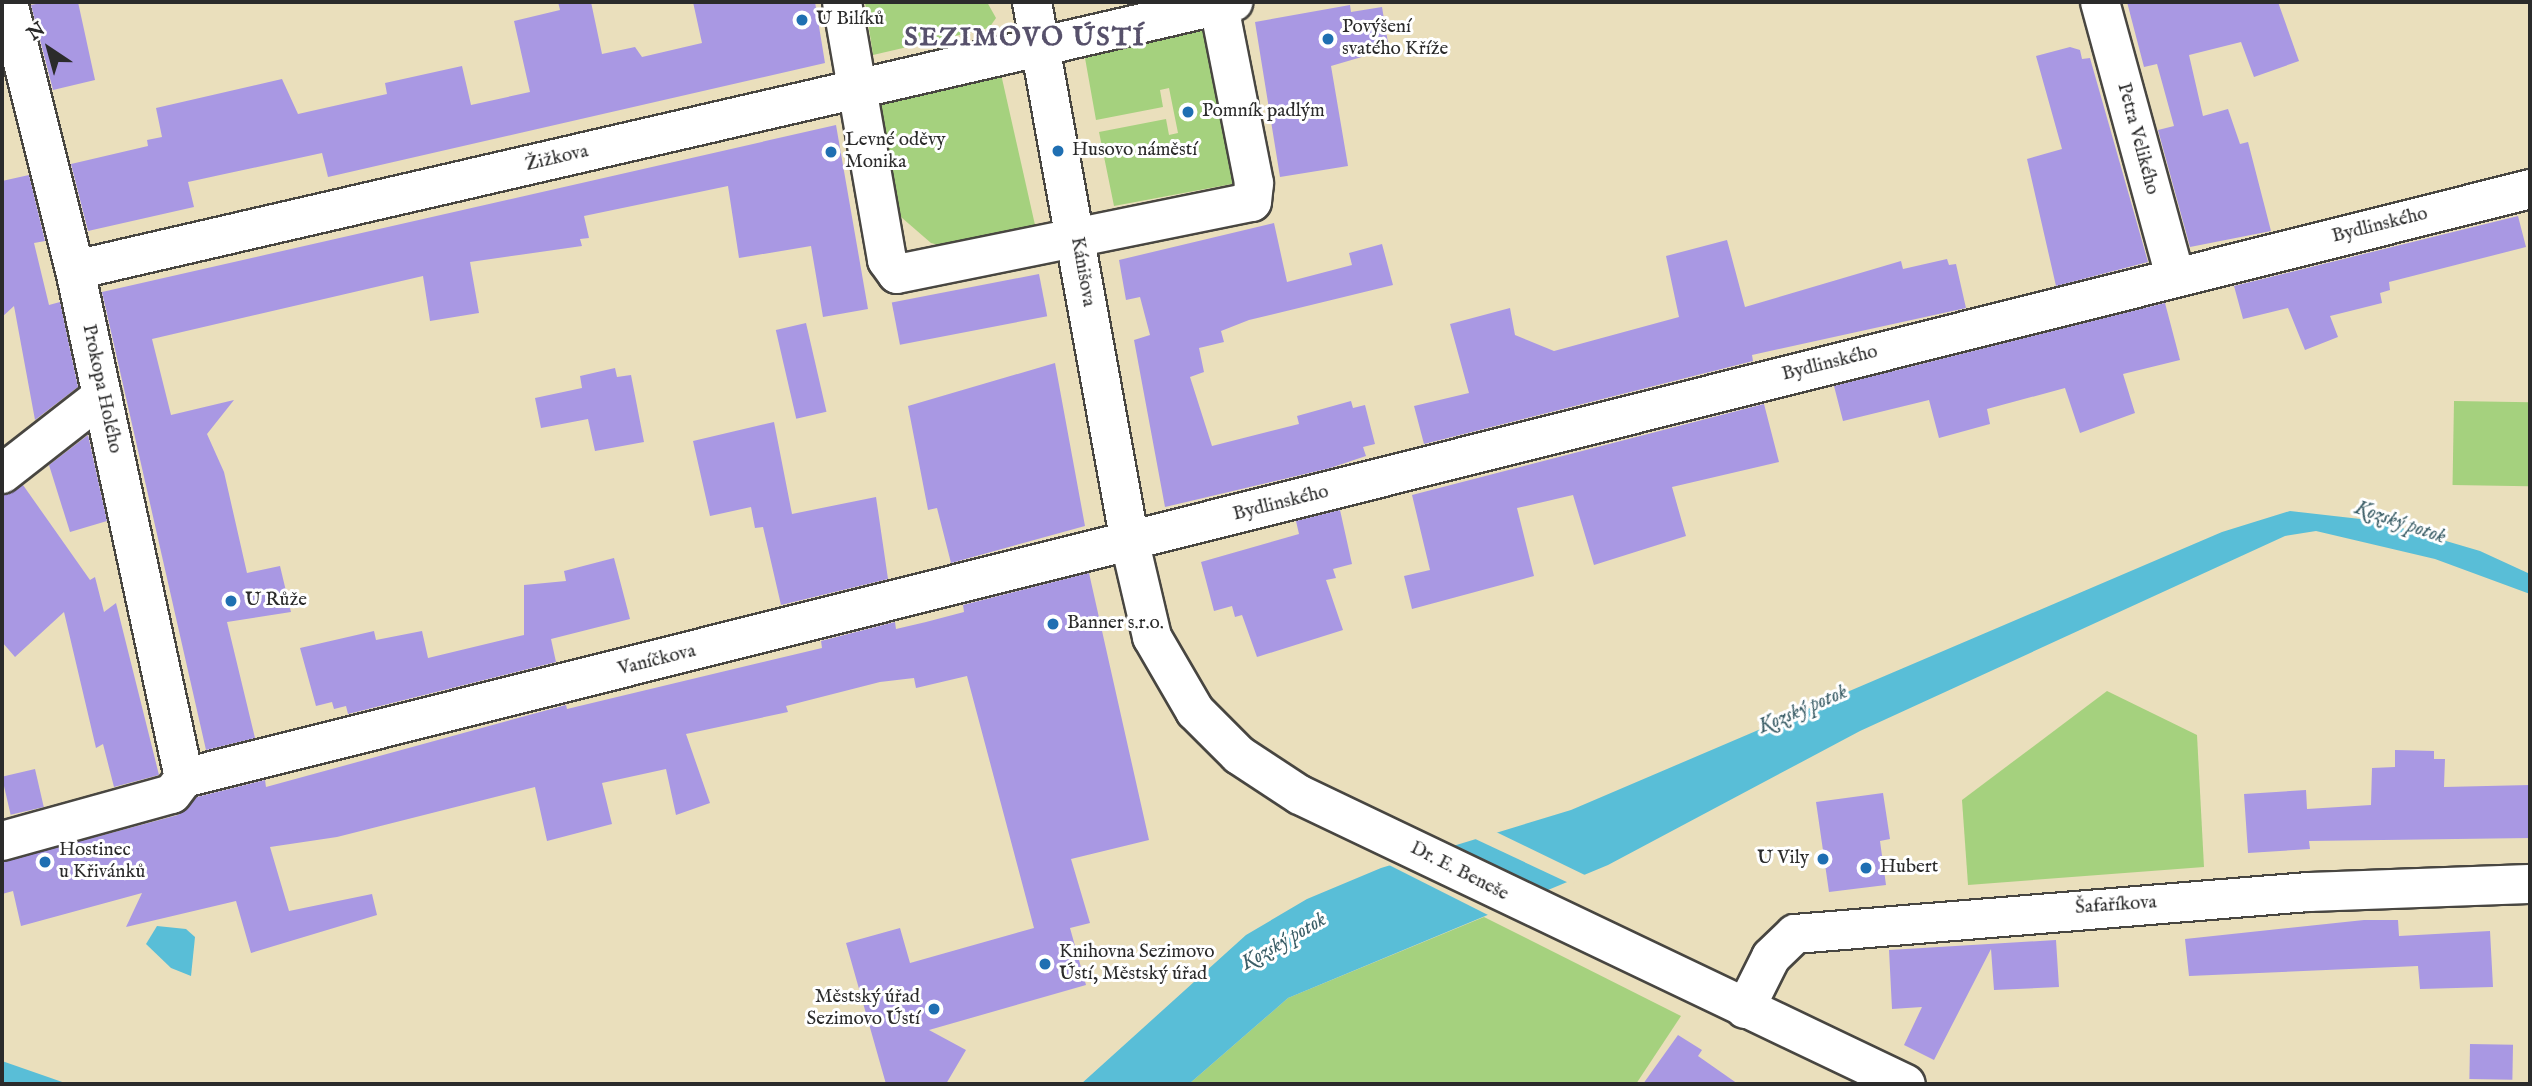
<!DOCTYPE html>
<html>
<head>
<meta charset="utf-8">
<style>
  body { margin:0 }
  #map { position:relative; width:2532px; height:1086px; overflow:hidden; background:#eadfbc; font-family:"IM FELL English",serif }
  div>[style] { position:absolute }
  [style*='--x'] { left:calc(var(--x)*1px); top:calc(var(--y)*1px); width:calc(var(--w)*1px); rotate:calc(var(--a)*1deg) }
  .green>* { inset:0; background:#a5d17e; transform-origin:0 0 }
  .water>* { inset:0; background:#59bed7 }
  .pier>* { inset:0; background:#eadfbc }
  .building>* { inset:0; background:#a998e3; transform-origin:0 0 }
  .roads { filter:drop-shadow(2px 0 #484641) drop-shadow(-2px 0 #484641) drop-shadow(0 2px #484641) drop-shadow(0 -2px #484641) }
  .minor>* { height:38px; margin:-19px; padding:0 19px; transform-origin:19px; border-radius:19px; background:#fff }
  .dots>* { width:19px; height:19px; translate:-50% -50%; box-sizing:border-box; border:4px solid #fff; border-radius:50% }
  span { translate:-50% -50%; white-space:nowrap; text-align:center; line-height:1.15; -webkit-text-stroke:6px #fff; paint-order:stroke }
  .poi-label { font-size:19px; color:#2b2b2b }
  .left { translate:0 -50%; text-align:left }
  .right { translate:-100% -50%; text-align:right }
  .street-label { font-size:19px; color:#2b2b2b }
  .water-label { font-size:21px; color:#3b5e67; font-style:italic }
  .district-label { font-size:26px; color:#57516b; font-weight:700; letter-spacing:2px }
  .frame { position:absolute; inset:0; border:4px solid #2b2b2b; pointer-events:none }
  .north { position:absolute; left:14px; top:14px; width:70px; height:70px; -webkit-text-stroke:5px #fff; paint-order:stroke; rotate:324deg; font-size:19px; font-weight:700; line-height:28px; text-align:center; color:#2b2b2b }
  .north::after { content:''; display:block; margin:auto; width:24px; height:32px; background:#2b2b2b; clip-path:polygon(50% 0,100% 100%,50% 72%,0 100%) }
</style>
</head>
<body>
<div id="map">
  <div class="green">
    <i style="clip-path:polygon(865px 2px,987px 2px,996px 18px,989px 28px,873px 55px)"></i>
    <i style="clip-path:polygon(1203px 29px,1237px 183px,1114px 206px,1099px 132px,1166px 119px,1169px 135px,1178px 133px,1169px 88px,1160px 90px,1163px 107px,1096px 120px,1085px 58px)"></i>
    <i style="clip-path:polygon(1001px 74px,1035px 225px,942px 246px,931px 243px,901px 217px,877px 103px)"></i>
    <i style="left:2454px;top:401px;width:76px;height:84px;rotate:1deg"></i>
    <i style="clip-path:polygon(2107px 691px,2197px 735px,2204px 867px,1968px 885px,1962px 800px)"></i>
    <i style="clip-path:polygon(1484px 917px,1681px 1016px,1636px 1084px,1189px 1084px,1288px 998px)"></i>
  </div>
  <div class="water">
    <i style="clip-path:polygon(2290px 511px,2378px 521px,2480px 551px,2530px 574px,2530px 594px,2435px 559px,2316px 531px,2285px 536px,1860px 731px,1608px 865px,1288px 998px,1189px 1084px,1081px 1084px,1246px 935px,1307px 899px,1381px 868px,1571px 810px,2222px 532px)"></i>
    <i style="clip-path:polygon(157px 926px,186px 929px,195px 937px,191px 976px,171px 968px,146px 944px)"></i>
    <i style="clip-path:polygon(2px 1061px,68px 1084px,2px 1084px)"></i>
  </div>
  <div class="pier">
    <i style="clip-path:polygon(1492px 830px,1589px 877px,1571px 884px,1471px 837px)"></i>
    <i style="clip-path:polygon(1450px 843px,1550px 893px,1492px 917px,1385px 863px)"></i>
  </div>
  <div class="building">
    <i style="clip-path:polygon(46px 2px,78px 2px,95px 80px,53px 90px,31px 5px)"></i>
    <i style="clip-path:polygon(558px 2px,591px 2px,602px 54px,635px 47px,642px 57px,702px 43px,693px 2px,815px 2px,825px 63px,328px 177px,322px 153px,220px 175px,188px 182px,194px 207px,88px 231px,71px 164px,148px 146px,147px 140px,162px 137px,156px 108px,282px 79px,298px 114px,387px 94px,385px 83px,462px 66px,471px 105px,530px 92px,514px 21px,560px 10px)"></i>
    <i style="clip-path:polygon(2127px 2px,2278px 2px,2299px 61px,2254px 77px,2241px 42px,2189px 55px,2203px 116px,2228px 109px,2240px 144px,2248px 142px,2271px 231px,2190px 247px,2158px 130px,2174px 126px,2157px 64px,2144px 67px)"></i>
    <i style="clip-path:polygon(1350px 5px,1351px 12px,1382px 7px,1389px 49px,1331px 66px,1348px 166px,1280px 177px,1255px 22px)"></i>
    <i style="clip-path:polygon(2070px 47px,2080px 50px,2082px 59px,2090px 58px,2148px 262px,2056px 286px,2027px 159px,2062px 149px,2036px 56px)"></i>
    <i style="clip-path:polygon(836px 125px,868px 309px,823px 317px,811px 246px,739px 258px,728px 186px,584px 216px,589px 238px,580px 239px,582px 246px,470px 262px,479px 313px,430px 321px,423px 276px,152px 339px,171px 415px,234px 400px,207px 434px,224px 472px,247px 573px,280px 566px,291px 612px,227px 622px,255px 738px,206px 750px,102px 292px)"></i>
    <i style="clip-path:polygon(29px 175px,45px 241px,34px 243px,49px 305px,60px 302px,78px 387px,35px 420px,14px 306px,2px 317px,2px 181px)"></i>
    <i style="clip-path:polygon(2518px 216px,2526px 247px,2389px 282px,2390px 290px,2380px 293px,2382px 303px,2330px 316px,2338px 337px,2305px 350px,2288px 308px,2243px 319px,2234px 286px)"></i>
    <i style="clip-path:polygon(1274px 223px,1287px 282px,1352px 265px,1349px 253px,1382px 244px,1393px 285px,1249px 320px,1221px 331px,1224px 342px,1199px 348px,1204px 372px,1190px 377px,1212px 446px,1299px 424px,1297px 416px,1351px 401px,1353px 408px,1365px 405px,1375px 444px,1363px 447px,1366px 456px,1330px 468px,1165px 507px,1134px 340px,1150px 335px,1140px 297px,1126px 300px,1119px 260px)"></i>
    <i style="clip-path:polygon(1727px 240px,1745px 307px,1901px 261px,1903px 269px,1947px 259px,1949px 265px,1956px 264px,1966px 308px,1752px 355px,1753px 361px,1424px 444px,1414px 406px,1469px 393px,1450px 324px,1510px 308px,1515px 335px,1554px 351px,1679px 317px,1666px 256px)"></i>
    <i style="left:1039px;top:274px;width:43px;height:150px;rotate:79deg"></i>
    <i style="clip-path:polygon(2165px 303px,2180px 360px,2123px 374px,2135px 413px,2080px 433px,2065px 388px,1987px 409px,1990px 424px,1939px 438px,1929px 400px,1843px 421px,1834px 386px)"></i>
    <i style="left:806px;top:323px;width:91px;height:31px;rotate:77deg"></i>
    <i style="clip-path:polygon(1055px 363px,1085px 526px,951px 563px,937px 508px,928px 510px,908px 406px)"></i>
    <i style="clip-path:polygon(615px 368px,617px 377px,631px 375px,644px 442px,595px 451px,588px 419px,541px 428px,535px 398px,582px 388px,580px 376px)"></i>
    <i style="clip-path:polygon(1764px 404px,1779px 462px,1672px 487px,1686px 536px,1594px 565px,1573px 495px,1517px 508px,1534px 576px,1412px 609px,1404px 576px,1430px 570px,1412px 495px)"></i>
    <i style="clip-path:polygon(774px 422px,792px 514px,876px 497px,888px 579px,781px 605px,763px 527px,755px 528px,751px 507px,710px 516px,693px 441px)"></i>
    <i style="clip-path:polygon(88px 435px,107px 521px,70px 532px,49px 465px)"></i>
    <i style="clip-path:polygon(23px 485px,90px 580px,95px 577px,104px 612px,116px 603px,159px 775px,114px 787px,103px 744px,96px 748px,64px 612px,15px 657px,2px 642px,2px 495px)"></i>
    <i style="clip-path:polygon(1340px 510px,1352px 564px,1333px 569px,1336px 578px,1326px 580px,1343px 630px,1257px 657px,1242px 615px,1235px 617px,1232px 606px,1214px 611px,1201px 562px,1299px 534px,1296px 521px)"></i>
    <i style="clip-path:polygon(614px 558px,630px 619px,551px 639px,556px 662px,348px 714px,346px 706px,334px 709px,332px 702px,316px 706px,300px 648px,374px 631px,376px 640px,422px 631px,428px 658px,524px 635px,524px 585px,566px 581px,564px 571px)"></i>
    <i style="clip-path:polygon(1089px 573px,1149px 840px,1071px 859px,1090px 923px,1070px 928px,1086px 985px,929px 1030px,966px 1050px,946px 1084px,886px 1084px,846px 943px,900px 928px,910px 963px,1034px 928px,967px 676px,916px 688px,914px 678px,880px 682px,786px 706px,788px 712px,686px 734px,710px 803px,676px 815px,666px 769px,602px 783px,612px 824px,547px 841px,535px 787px,337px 837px,270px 847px,289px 911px,372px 894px,377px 915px,251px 953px,236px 901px,126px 927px,142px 893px,21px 926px,13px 891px,2px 894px,2px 862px,178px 815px,197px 797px,265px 780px,266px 787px,566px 705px,567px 709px,822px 648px,821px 641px,895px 622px,896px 629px,926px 622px,964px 612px,963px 605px)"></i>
    <i style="clip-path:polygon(2395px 750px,2434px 751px,2434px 759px,2445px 759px,2444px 787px,2530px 785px,2530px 838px,2309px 841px,2310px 849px,2248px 853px,2244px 794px,2306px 790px,2307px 809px,2371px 805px,2372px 768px,2395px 767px)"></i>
    <i style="left:35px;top:769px;width:39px;height:34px;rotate:77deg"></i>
    <i style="clip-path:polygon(1883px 793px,1890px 839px,1880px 841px,1886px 885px,1829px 892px,1816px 802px)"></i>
    <i style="clip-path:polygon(2364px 920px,2398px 920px,2399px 936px,2490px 931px,2493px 987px,2420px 989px,2418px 966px,2189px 976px,2185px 939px)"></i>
    <i style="clip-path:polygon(2056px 940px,2059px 987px,1994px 990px,1991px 949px,1934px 1060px,1904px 1045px,1922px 1007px,1892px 1009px,1889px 950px)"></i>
    <i style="clip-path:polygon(1678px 1035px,1702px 1050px,1698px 1056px,1738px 1084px,1643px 1084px)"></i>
    <i style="left:2470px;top:1044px;width:43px;height:35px;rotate:1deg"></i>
  </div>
  <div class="roads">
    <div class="minor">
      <i style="--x:8;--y:2;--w:276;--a:76"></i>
      <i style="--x:75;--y:270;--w:520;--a:77.89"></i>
      <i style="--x:842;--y:2;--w:262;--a:80.1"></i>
      <i style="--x:887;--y:260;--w:17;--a:54"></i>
      <i style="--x:897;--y:274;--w:362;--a:-11.5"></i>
      <i style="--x:1252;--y:202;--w:19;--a:-84"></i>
      <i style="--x:1254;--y:183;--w:185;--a:-101.2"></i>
      <i style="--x:1032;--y:2;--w:550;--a:79.73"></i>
      <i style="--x:1130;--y:543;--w:97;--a:76.8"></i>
      <i style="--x:1152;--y:637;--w:86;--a:59.8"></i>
      <i style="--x:1195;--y:711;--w:62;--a:45"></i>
      <i style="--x:1239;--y:755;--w:73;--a:33.3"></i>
      <i style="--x:1300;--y:795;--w:671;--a:25.5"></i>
      <i style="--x:2100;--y:2;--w:285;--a:74.7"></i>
      <i style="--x:75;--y:270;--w:1189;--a:-13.03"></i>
      <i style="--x:2;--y:474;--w:127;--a:-38"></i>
      <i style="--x:184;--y:778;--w:2419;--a:-14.09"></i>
      <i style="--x:2;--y:841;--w:176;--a:-15.5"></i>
      <i style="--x:172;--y:794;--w:20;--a:-53"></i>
      <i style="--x:1745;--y:1009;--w:58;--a:-63.4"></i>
      <i style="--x:1771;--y:957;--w:33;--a:-44"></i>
      <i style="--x:1795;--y:934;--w:515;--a:-4.68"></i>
      <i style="--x:2308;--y:892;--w:222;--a:-2.1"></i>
    </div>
  </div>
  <div class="dots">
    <i style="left:802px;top:20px;background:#1f6fb2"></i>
    <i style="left:1328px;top:39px;background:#1f6fb2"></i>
    <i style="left:1188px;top:112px;background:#1f6fb2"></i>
    <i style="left:1058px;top:151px;background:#1f6fb2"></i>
    <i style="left:831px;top:152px;background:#1f6fb2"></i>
    <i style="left:231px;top:601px;background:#1f6fb2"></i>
    <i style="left:1053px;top:624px;background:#1f6fb2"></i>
    <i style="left:1823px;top:859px;background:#1f6fb2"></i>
    <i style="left:45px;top:862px;background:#1f6fb2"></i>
    <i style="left:1866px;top:868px;background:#1f6fb2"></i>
    <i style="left:1045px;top:964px;background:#1f6fb2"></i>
    <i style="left:934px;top:1009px;background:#1f6fb2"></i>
  </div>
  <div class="poi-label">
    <span class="left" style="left:816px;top:20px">U Bilíků</span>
    <span class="left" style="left:1342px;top:39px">Povýšení<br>svatého Kříže</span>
    <span class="left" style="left:1202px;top:112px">Pomník padlým</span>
    <span class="left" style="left:845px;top:152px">Levné oděvy<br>Monika</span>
    <span class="left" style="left:1072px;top:151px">Husovo náměstí</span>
    <span class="left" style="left:245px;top:601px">U Růže</span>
    <span class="left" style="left:1067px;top:624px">Banner s.r.o.</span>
    <span class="left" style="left:59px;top:862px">Hostinec<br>u Křivánků</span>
    <span class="right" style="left:1809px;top:859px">U Vily</span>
    <span class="left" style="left:1880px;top:868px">Hubert</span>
    <span class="left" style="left:1059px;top:964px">Knihovna Sezimovo<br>Ústí, Městský úřad</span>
    <span class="right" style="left:920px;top:1009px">Městský úřad<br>Sezimovo Ústí</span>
  </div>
  <div class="street-label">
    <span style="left:2137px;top:139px;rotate:75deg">Petra Velikého</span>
    <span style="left:557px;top:159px;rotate:-13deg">Žižkova</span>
    <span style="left:2380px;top:226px;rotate:-14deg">Bydlinského</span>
    <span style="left:1082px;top:272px;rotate:80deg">Kánišova</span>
    <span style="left:1830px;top:364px;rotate:-14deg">Bydlinského</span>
    <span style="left:101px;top:389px;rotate:78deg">Prokopa Holého</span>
    <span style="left:1281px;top:504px;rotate:-14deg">Bydlinského</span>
    <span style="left:657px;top:661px;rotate:-14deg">Vaníčkova</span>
    <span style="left:1459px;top:872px;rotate:27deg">Dr. E. Beneše</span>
    <span style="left:2116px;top:906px;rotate:-4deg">Šafaříkova</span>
  </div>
  <div class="water-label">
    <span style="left:2400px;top:523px;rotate:19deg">Kozský potok</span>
    <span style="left:1803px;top:710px;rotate:-23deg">Kozský potok</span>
    <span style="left:1284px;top:942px;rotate:-30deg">Kozský potok</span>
  </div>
  <div class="district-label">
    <span style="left:1025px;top:38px">SEZIMOVO ÚSTÍ</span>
  </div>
  <div class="frame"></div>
  <div class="north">N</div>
</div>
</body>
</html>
